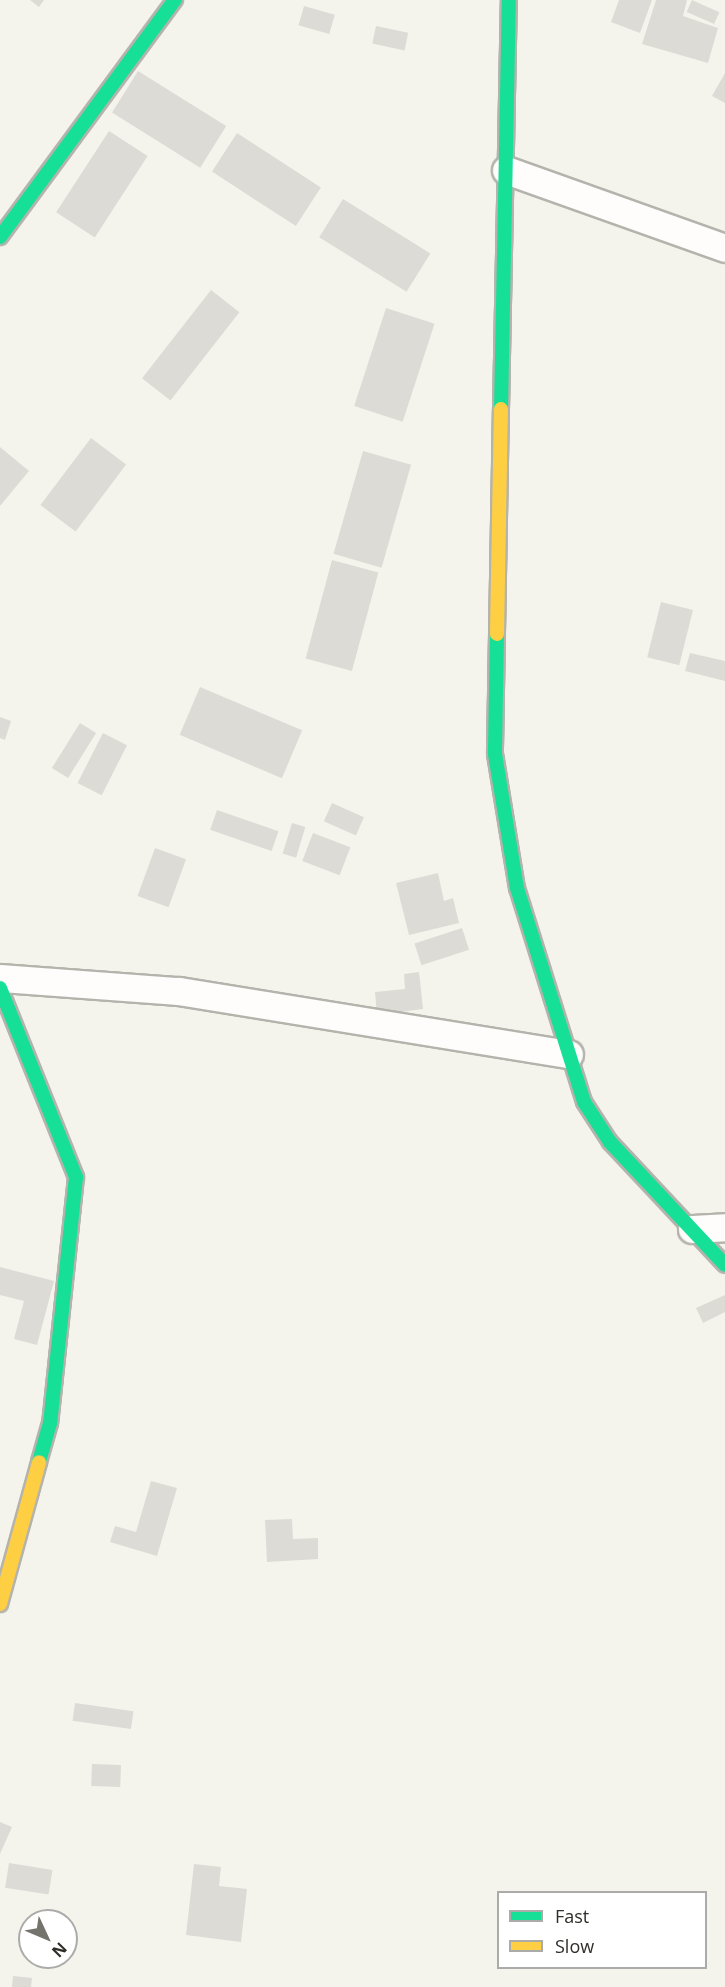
<!DOCTYPE html>
<html>
<head>
<meta charset="utf-8">
<style>
  body { margin:0 }
  #map { position:relative; width:725px; height:1987px; overflow:hidden; background:#f5f4ec; font-family:"Open Sans",sans-serif }
  div>[style] { position:absolute }
  [style*='--x'] { left:calc(var(--x)*1px); top:calc(var(--y)*1px); width:calc(var(--w)*1px); rotate:calc(var(--a)*1deg) }
  .building>* { inset:0; background:#dcdbd5; transform-origin:0 0 }
  .roads { filter:drop-shadow(2px 0 #b4b3ac) drop-shadow(-2px 0 #b4b3ac) drop-shadow(0 2px #b4b3ac) drop-shadow(0 -2px #b4b3ac) }
  .street>* { height:27px; margin:-13.5px; padding:0 13.5px; transform-origin:13.5px; border-radius:13.5px; background:#fefdfc }
  .fast>* { height:14px; margin:-7px; padding:0 7px; transform-origin:7px; border-radius:7px; background:#16e098 }
  .slow>* { height:14px; margin:-7px; padding:0 7px; transform-origin:7px; border-radius:7px; background:#ffcf43 }
  span { translate:-50% -50%; white-space:nowrap; text-align:center; line-height:1.15; -webkit-text-stroke:4.5px #fff; paint-order:stroke }
  .legend { position:absolute; left:497px; top:1891px; width:210px; height:78px; box-sizing:border-box; background:#fff; border:2px solid #ababa9; margin:0; padding:8px 10px; list-style:none; font-size:18px; color:#2e2d27 }
  .legend li { display:flex; align-items:center; gap:12px; height:30px }
  .legend b { width:30px; border:2px solid #ababa9 }
  .north { position:absolute; left:18px; top:1909px; width:60px; height:60px; box-sizing:border-box; background:#fff; border:2px solid #ababa9; border-radius:50%; rotate:134deg; font-size:16px; font-weight:700; line-height:24px; text-align:center; color:#2e2d27 }
  .north::after { content:''; display:block; margin:auto; width:21px; height:27px; background:#74736c; clip-path:polygon(50% 0,100% 100%,50% 72%,0 100%) }
</style>
</head>
<body>
<div id="map">
  <div class="building">
    <i style="clip-path:polygon(30px 0,44px 0,39px 7px)"></i>
    <i style="clip-path:polygon(619px 0,652px 0,640px 33px,611px 22px)"></i>
    <i style="clip-path:polygon(656px 0,687px 0,683px 16px,718px 28px,708px 63px,642px 44px)"></i>
    <i style="left:692px;top:0;width:30px;height:13px;rotate:24deg"></i>
    <i style="left:304px;top:6px;width:32px;height:20px;rotate:16deg"></i>
    <i style="left:376px;top:26px;width:33px;height:18px;rotate:12deg"></i>
    <i style="left:138px;top:71px;width:104px;height:49px;rotate:32deg"></i>
    <i style="clip-path:polygon(725px 73px,725px 103px,712px 96px)"></i>
    <i style="left:109px;top:131px;width:46px;height:97px;rotate:33deg"></i>
    <i style="left:237px;top:133px;width:100px;height:46px;rotate:33deg"></i>
    <i style="left:343px;top:199px;width:103px;height:45px;rotate:32deg"></i>
    <i style="left:211px;top:290px;width:36px;height:112px;rotate:38deg"></i>
    <i style="left:386px;top:308px;width:51px;height:103px;rotate:18deg"></i>
    <i style="left:91px;top:438px;width:44px;height:84px;rotate:37deg"></i>
    <i style="clip-path:polygon(0 447px,29px 471px,0 506px)"></i>
    <i style="left:363px;top:451px;width:50px;height:107px;rotate:16deg"></i>
    <i style="left:332px;top:560px;width:48px;height:102px;rotate:15deg"></i>
    <i style="left:661px;top:602px;width:33px;height:57px;rotate:14deg"></i>
    <i style="clip-path:polygon(690px 653px,725px 661px,725px 681px,685px 671px)"></i>
    <i style="left:200px;top:687px;width:111px;height:52px;rotate:23deg"></i>
    <i style="clip-path:polygon(0 717px,11px 721px,5px 740px,0 738px)"></i>
    <i style="left:80px;top:723px;width:19px;height:53px;rotate:32deg"></i>
    <i style="left:103px;top:733px;width:27px;height:56px;rotate:27deg"></i>
    <i style="left:332px;top:803px;width:35px;height:20px;rotate:24deg"></i>
    <i style="left:217px;top:810px;width:65px;height:21px;rotate:19deg"></i>
    <i style="left:292px;top:823px;width:14px;height:32px;rotate:17deg"></i>
    <i style="left:313px;top:833px;width:40px;height:30px;rotate:21deg"></i>
    <i style="left:155px;top:848px;width:33px;height:51px;rotate:20deg"></i>
    <i style="clip-path:polygon(438px 873px,444px 901px,453px 898px,459px 923px,409px 935px,396px 883px)"></i>
    <i style="left:462px;top:928px;width:23px;height:50px;rotate:72deg"></i>
    <i style="clip-path:polygon(419px 972px,423px 1009px,377px 1015px,375px 992px,405px 989px,404px 974px)"></i>
    <i style="clip-path:polygon(0 1267px,54px 1281px,37px 1345px,14px 1339px,24px 1301px,0 1295px)"></i>
    <i style="clip-path:polygon(725px 1295px,725px 1312px,703px 1323px,696px 1308px)"></i>
    <i style="clip-path:polygon(151px 1481px,177px 1488px,157px 1556px,110px 1542px,115px 1526px,136px 1532px)"></i>
    <i style="clip-path:polygon(292px 1519px,293px 1539px,318px 1538px,318px 1559px,267px 1562px,265px 1520px)"></i>
    <i style="left:75px;top:1703px;width:59px;height:18px;rotate:8deg"></i>
    <i style="left:92px;top:1764px;width:29px;height:22px;rotate:2deg"></i>
    <i style="clip-path:polygon(0 1822px,12px 1827px,0 1854px)"></i>
    <i style="left:9px;top:1863px;width:44px;height:25px;rotate:9deg"></i>
    <i style="clip-path:polygon(194px 1864px,221px 1867px,219px 1886px,247px 1889px,241px 1942px,186px 1935px)"></i>
    <i style="clip-path:polygon(13px 1976px,32px 1978px,31px 1987px,12px 1987px)"></i>
  </div>
  <div class="roads">
    <div class="street">
      <i style="--x:506;--y:170;--w:232;--a:19.6"></i>
      <i style="--x:0;--y:978;--w:179;--a:4.2"></i>
      <i style="--x:179;--y:991;--w:395;--a:9.2"></i>
      <i style="--x:692;--y:1229;--w:33;--a:-3"></i>
    </div>
    <div class="fast">
      <i style="--x:0;--y:237;--w:295;--a:-53.6"></i>
      <i style="--x:501;--y:409;--w:409;--a:-88.9"></i>
      <i style="--x:497;--y:634;--w:120;--a:91"></i>
      <i style="--x:495;--y:754;--w:136;--a:80.7"></i>
      <i style="--x:517;--y:888;--w:224;--a:72.6"></i>
      <i style="--x:584;--y:1102;--w:48;--a:57"></i>
      <i style="--x:610;--y:1142;--w:168;--a:46.9"></i>
      <i style="--x:0;--y:988;--w:204;--a:68.1"></i>
      <i style="--x:76;--y:1177;--w:247;--a:96"></i>
      <i style="--x:50;--y:1423;--w:41;--a:105.8"></i>
    </div>
    <div class="slow">
      <i style="--x:497;--y:634;--w:225;--a:-89"></i>
      <i style="--x:0;--y:1604;--w:147;--a:-74.6"></i>
    </div>
  </div>
  <ul class="legend">
  <li><b style="height:8px;background:#16e098"></b>Fast</li>
  <li><b style="height:8px;background:#ffcf43"></b>Slow</li>
  </ul>
  <div class="north">N</div>
</div>
</body>
</html>
